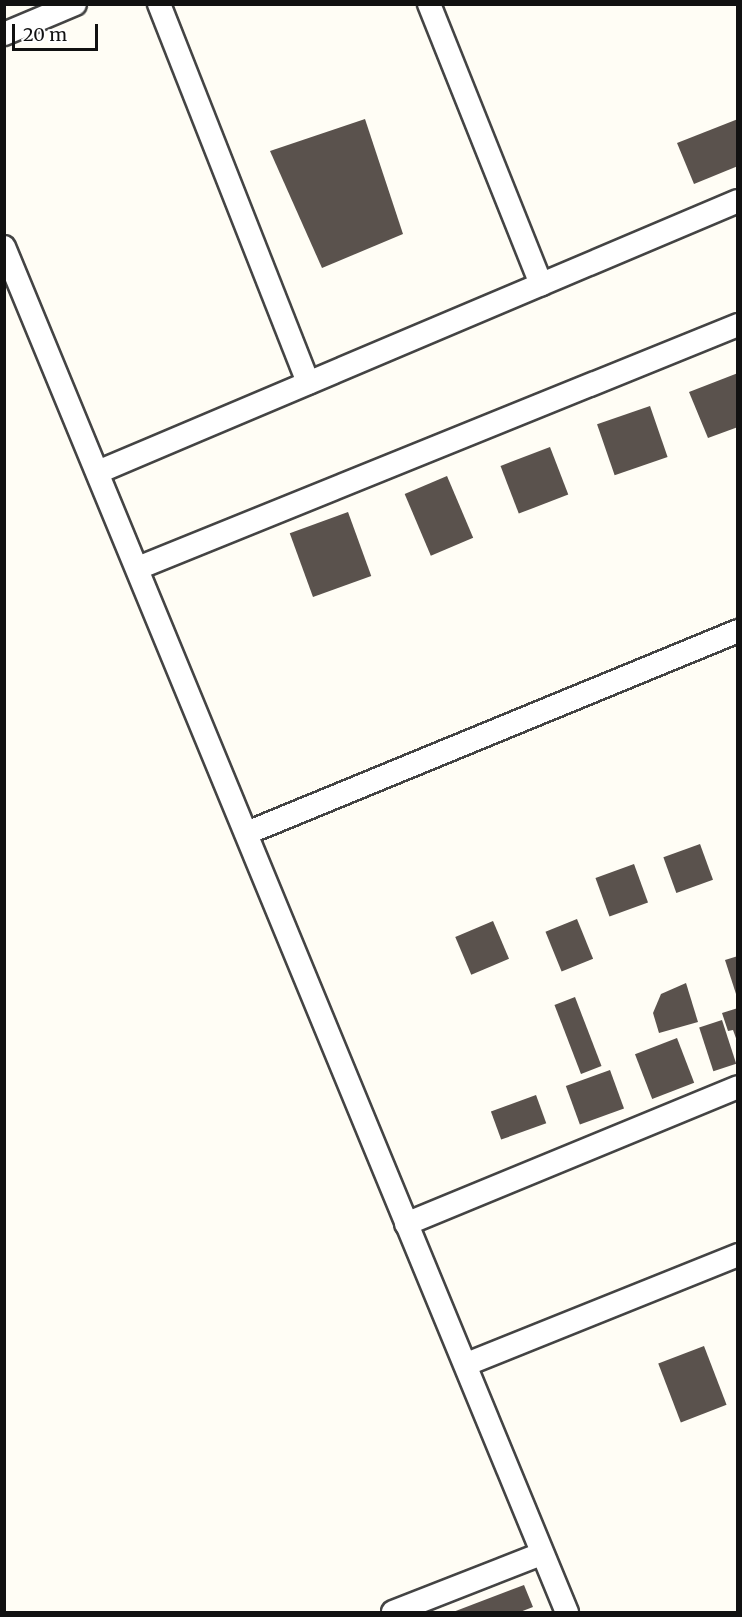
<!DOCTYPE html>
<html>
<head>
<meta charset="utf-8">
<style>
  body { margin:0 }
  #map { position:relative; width:742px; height:1617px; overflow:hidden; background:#fffdf5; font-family:Merriweather,serif }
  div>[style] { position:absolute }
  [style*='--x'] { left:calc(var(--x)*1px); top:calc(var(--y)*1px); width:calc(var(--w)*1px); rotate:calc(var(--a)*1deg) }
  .building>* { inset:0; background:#5a524d; transform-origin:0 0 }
  .roads { filter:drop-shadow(2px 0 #444) drop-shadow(-2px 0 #444) drop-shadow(0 2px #444) drop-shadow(0 -2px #444) }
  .street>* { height:22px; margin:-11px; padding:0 11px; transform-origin:11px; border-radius:11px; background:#fff }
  span { translate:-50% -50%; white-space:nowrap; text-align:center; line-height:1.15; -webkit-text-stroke:6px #fff; paint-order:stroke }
  .frame { position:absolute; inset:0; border:6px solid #111; pointer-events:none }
  .scale { position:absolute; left:12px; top:24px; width:86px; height:27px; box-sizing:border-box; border:3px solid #111; border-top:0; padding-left:8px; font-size:18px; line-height:21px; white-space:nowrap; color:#111; -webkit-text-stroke:4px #fff; paint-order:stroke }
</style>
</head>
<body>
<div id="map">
  <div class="building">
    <i style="clip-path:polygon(365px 119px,403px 234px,322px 268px,270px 151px)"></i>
    <i style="clip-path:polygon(738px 119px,738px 166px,694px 184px,677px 143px)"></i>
    <i style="clip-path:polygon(738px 373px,738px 427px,708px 438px,689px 392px)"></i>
    <i style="left:650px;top:406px;width:54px;height:56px;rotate:71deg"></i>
    <i style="left:550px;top:447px;width:51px;height:53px;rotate:69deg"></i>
    <i style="left:447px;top:476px;width:67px;height:46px;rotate:67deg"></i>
    <i style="left:348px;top:512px;width:68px;height:62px;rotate:70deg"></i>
    <i style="left:700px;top:844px;width:38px;height:39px;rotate:70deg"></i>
    <i style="left:634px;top:864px;width:41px;height:41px;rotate:70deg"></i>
    <i style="left:577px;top:919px;width:43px;height:34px;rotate:68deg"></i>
    <i style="left:493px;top:921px;width:41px;height:41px;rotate:67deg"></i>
    <i style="clip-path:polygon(738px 956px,738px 997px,737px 997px,725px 960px)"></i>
    <i style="clip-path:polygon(686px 983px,698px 1022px,659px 1033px,653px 1013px,661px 994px)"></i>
    <i style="left:575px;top:997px;width:74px;height:22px;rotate:69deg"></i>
    <i style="clip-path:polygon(738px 1008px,738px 1041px,737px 1041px,733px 1030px,728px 1031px,722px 1013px)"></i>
    <i style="left:722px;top:1020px;width:46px;height:24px;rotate:72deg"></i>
    <i style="left:677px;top:1038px;width:48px;height:45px;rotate:69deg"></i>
    <i style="left:610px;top:1070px;width:41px;height:47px;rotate:70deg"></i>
    <i style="left:536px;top:1095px;width:30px;height:48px;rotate:70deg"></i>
    <i style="left:704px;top:1346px;width:63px;height:49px;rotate:69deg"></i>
    <i style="clip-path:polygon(524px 1585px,533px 1607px,520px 1612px,453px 1612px)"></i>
  </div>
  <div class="roads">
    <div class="street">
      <i style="--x:159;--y:4;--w:407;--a:68.5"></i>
      <i style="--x:429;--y:4;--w:302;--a:68.2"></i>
      <i style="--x:4;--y:34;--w:77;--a:-22.9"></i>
      <i style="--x:4;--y:247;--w:1477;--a:67.59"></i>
      <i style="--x:98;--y:472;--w:695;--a:-22.95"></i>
      <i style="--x:138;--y:568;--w:647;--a:-22.05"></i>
      <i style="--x:247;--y:833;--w:531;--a:-22.36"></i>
      <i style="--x:406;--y:1224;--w:359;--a:-22.4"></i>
      <i style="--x:467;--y:1364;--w:292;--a:-21.9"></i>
      <i style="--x:393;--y:1612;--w:159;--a:-21.4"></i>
    </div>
  </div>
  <div class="frame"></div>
  <div class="scale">20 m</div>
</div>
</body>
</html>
